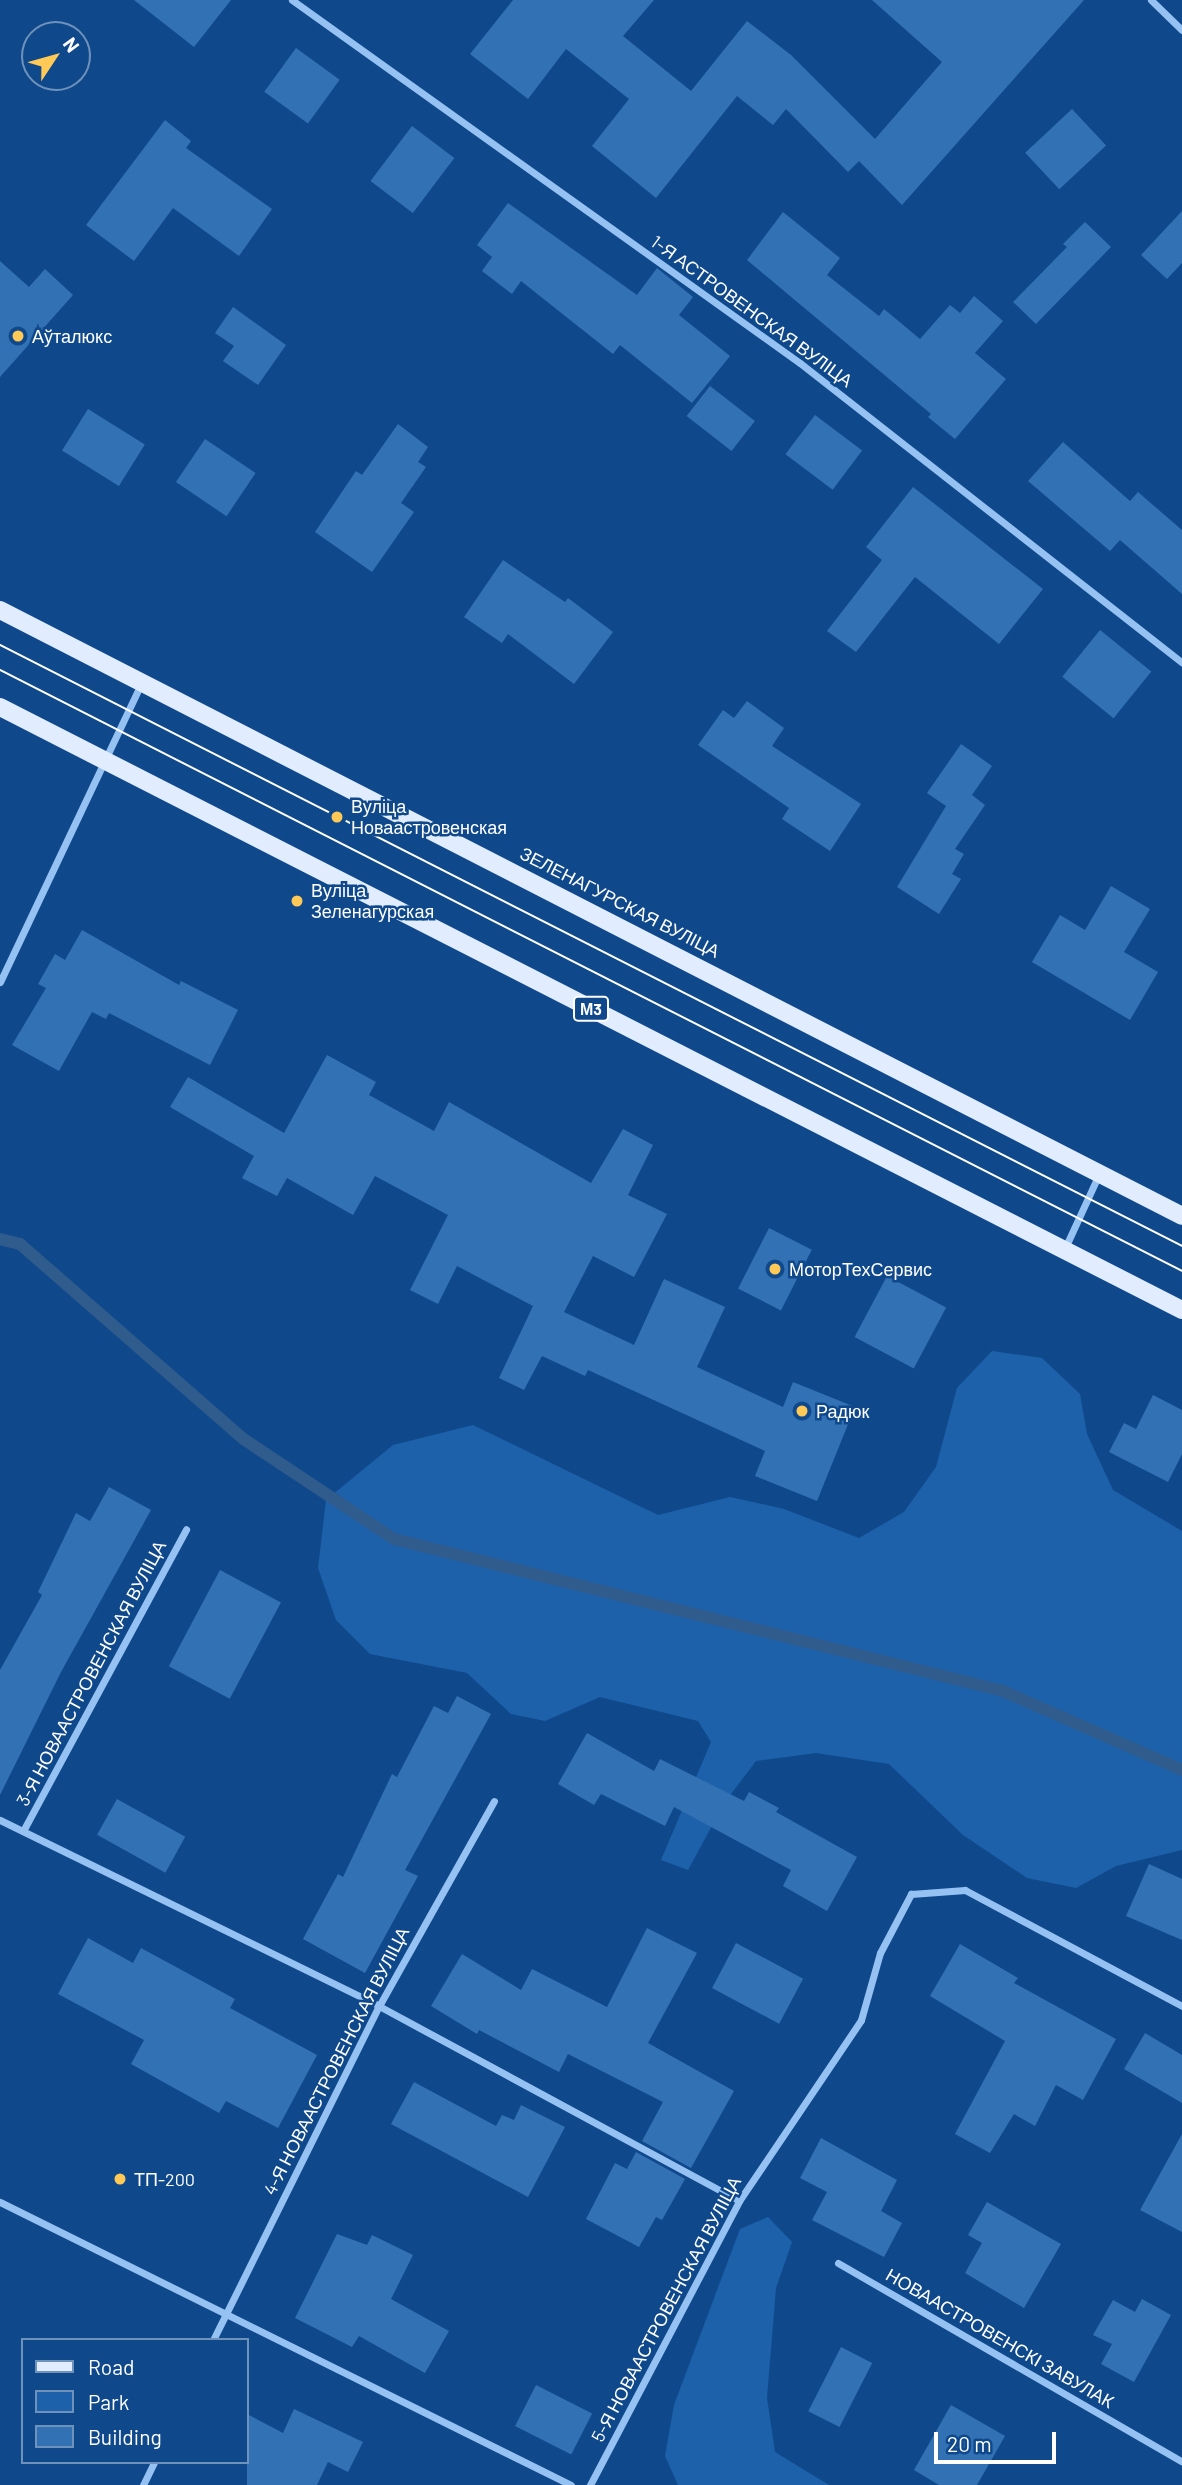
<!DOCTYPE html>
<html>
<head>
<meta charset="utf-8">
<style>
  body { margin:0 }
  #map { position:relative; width:1182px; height:2485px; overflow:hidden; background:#0f498c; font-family:Barlow,sans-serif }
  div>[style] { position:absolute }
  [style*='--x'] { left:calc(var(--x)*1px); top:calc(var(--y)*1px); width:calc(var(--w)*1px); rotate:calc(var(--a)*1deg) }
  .green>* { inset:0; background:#1d61aa }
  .stream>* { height:12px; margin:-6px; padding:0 6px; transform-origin:6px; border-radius:6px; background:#305c8d }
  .building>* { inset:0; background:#3271b4; transform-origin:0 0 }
  .street>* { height:7px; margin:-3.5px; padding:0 3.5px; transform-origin:3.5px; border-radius:3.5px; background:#95c2f3 }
  .primary>* { height:18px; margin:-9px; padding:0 9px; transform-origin:9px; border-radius:9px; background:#e1edff }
  .tram>* { height:2px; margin:-1px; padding:0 1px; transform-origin:1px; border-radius:1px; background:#fff }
  .dots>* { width:19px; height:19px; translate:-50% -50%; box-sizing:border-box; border:4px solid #0f498c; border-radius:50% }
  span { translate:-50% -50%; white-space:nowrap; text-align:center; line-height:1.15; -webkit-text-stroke:5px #0f498c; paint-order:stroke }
  .shield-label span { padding:2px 5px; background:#0f498c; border:2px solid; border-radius:5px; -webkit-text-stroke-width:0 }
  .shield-label { font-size:16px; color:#fff; font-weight:700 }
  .street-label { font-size:18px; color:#fff }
  .poi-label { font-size:18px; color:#fff }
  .left { translate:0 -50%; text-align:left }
  .legend { position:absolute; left:21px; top:2338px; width:228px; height:126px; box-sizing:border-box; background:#0f498c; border:2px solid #6f92ba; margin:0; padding:9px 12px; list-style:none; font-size:21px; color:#fff }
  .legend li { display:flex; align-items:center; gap:14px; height:35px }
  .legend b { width:35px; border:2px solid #6f92ba }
  .north { position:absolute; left:21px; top:21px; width:70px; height:70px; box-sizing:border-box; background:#0f498c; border:2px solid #6f92ba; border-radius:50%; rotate:54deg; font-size:19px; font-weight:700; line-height:28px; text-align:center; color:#fff }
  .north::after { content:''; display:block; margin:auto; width:24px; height:32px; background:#ffc957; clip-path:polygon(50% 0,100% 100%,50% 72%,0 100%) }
  .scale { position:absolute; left:934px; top:2432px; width:122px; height:32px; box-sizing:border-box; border:4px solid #fff; border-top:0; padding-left:9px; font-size:21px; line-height:24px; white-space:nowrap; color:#fff; -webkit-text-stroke:5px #0f498c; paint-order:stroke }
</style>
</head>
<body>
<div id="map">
  <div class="green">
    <i style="clip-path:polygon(992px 1351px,1042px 1358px,1080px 1394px,1087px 1434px,1113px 1490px,1182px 1531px,1182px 1850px,1116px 1866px,1076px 1888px,1027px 1878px,963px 1835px,889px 1764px,816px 1753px,756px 1761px,725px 1802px,688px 1870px,661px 1860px,711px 1742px,698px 1721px,600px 1697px,545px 1721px,511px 1714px,467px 1673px,370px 1654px,336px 1620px,318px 1568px,326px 1500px,393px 1445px,473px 1425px,658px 1515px,730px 1497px,784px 1509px,859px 1538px,904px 1512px,936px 1467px,957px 1388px)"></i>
    <i style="clip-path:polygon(768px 2217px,792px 2242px,776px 2288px,767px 2398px,775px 2452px,829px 2485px,678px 2485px,665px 2456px,674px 2405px,740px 2229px)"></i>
  </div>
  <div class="stream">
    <i style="--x:0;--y:1239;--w:21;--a:14"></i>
    <i style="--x:20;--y:1244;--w:298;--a:41.1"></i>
    <i style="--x:245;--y:1440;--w:179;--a:33.6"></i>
    <i style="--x:394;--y:1539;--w:628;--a:14.01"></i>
    <i style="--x:1003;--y:1691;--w:196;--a:23.8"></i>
  </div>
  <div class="building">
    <i style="clip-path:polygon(134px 0,231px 0,194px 47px)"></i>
    <i style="clip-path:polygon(513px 0,654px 0,623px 36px,691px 91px,747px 21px,791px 55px,875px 139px,942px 62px,872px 0,1084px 0,902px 205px,859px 161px,848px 172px,786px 109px,773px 125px,737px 96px,656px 198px,592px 146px,629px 99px,566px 49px,528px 99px,470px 54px)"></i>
    <i style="left:296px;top:48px;width:54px;height:54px;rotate:36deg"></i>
    <i style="left:1072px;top:109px;width:50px;height:64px;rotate:47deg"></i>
    <i style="clip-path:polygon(165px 120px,191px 141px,186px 148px,272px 209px,239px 256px,173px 208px,134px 261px,86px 225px)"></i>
    <i style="left:412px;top:126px;width:53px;height:69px;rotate:37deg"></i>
    <i style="clip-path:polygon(508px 203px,637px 295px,657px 268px,693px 297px,679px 315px,730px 356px,692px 403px,620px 345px,613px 354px,521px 281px,512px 294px,482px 271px,492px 257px,477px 245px)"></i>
    <i style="clip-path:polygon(1182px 211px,1182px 263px,1167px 279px,1141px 255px)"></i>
    <i style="clip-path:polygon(783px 212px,840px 258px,827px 275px,879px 316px,884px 309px,920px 339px,950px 305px,960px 313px,974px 296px,1003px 321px,975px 353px,1006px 379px,955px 439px,928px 417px,931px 414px,747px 260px)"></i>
    <i style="clip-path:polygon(1085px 222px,1111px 247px,1036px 324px,1013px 302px,1067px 247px,1063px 244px)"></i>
    <i style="clip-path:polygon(0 261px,29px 287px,45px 269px,73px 295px,0 377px)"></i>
    <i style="clip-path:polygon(233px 307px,286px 345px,258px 385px,223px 361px,234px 346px,215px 333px)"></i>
    <i style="left:710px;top:386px;width:57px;height:38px;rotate:38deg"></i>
    <i style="left:88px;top:409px;width:67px;height:49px;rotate:32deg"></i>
    <i style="left:815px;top:415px;width:59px;height:49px;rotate:37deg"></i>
    <i style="clip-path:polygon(398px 424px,428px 447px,418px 462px,426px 467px,401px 503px,414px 512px,372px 572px,315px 532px,356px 471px,362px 475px)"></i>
    <i style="left:205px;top:439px;width:61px;height:52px;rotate:34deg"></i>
    <i style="clip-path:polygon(1063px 442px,1130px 501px,1138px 492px,1182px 530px,1182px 594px,1120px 540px,1110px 551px,1028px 481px)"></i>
    <i style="clip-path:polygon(913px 487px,1043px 589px,999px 644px,915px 577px,856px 652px,827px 631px,882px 560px,866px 547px)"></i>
    <i style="clip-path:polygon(503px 560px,565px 602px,568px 598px,613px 632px,574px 684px,508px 634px,502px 643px,464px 617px)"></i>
    <i style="left:1100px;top:630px;width:66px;height:60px;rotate:39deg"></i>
    <i style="clip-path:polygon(747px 701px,784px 728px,772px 746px,861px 804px,830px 851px,782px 819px,789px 808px,698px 745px,723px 710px,734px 718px)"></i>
    <i style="clip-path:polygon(961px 744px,992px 766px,972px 795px,985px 805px,955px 849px,964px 854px,952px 874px,961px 879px,939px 914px,897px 887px,946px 806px,927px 793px)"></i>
    <i style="clip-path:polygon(1111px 886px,1150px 909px,1124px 952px,1158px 972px,1130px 1020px,1032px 962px,1060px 915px,1085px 930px)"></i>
    <i style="clip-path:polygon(82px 930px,179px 985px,181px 981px,238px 1010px,210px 1065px,109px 1013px,106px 1019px,92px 1012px,59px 1071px,12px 1045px,46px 988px,38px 984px,55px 954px,65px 960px)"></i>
    <i style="clip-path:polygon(327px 1055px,376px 1082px,369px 1095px,434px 1131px,449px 1102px,591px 1183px,623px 1129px,653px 1145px,628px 1195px,667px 1214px,634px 1277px,593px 1256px,564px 1312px,634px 1345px,664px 1279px,725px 1307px,697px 1367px,783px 1407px,793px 1382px,855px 1407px,817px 1501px,755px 1476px,765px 1451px,588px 1370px,585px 1376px,542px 1356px,524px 1390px,499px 1378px,533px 1306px,457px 1266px,438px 1304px,410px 1290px,448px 1215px,375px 1176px,353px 1215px,287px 1178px,277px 1196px,242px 1178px,254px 1156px,170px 1107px,188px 1077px,284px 1133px)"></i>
    <i style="left:769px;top:1228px;width:48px;height:68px;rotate:27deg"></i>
    <i style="left:887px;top:1276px;width:67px;height:69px;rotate:28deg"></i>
    <i style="clip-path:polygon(1153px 1395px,1182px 1410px,1182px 1454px,1168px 1482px,1109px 1452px,1124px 1423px,1136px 1429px)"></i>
    <i style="clip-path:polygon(109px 1487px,151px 1510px,61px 1672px,0 1795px,0 1670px,42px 1595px,38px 1592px,76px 1513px,90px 1521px)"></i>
    <i style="left:220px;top:1570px;width:69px;height:109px;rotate:28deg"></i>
    <i style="clip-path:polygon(457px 1696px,491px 1714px,405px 1870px,418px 1876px,365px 1973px,303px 1939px,338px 1874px,343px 1877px,392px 1774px,397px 1777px,434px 1706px,448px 1713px)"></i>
    <i style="clip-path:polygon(587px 1733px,654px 1771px,660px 1759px,744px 1801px,749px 1792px,779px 1808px,776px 1812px,857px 1857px,827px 1911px,783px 1886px,791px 1870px,674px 1807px,665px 1826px,601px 1794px,594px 1805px,558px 1784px)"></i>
    <i style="left:117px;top:1799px;width:78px;height:41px;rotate:29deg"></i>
    <i style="clip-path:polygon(1149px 1864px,1182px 1879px,1182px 1940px,1126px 1916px)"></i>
    <i style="clip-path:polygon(647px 1928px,697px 1953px,648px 2043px,734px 2091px,691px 2168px,642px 2141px,663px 2102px,568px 2054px,559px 2072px,479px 2030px,477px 2034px,431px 2006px,462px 1954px,521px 1990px,532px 1969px,607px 2007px)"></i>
    <i style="clip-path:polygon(88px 1938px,133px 1963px,141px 1948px,235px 1999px,230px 2008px,317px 2055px,278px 2128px,226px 2101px,219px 2113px,131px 2064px,144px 2040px,58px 1994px)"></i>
    <i style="left:736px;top:1943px;width:76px;height:51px;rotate:28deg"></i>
    <i style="clip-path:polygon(960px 1944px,1018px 1978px,1014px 1983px,1116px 2039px,1083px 2100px,1056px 2085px,1035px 2126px,1014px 2114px,990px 2153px,955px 2134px,1005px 2041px,930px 1996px)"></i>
    <i style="clip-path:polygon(1145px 2033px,1182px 2055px,1182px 2103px,1124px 2069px)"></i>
    <i style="clip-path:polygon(414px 2082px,496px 2126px,502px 2115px,514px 2120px,521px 2105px,565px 2127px,528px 2197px,391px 2124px)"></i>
    <i style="clip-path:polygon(1182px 2134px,1182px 2232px,1140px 2210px)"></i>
    <i style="clip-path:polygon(821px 2138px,897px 2180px,881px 2211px,902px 2223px,884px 2257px,812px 2220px,827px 2192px,800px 2178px)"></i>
    <i style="clip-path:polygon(636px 2152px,685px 2179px,662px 2220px,656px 2217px,639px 2247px,586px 2219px,615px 2163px,627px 2169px)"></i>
    <i style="clip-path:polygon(987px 2202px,1061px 2244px,1024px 2308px,965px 2273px,982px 2243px,968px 2235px)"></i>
    <i style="clip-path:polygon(337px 2234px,367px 2245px,372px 2235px,413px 2255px,391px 2299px,449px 2331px,425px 2373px,359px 2336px,352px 2347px,295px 2318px)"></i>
    <i style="clip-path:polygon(1142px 2299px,1171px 2315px,1134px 2382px,1101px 2364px,1112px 2344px,1093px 2335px,1113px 2300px,1135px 2312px)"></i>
    <i style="left:841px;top:2347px;width:35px;height:72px;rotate:27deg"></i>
    <i style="left:536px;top:2385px;width:63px;height:46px;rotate:27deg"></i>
    <i style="clip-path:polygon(951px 2405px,1005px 2436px,977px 2485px,939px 2485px,914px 2470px)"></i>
    <i style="clip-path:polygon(294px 2409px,363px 2442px,348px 2472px,328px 2462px,317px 2485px,247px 2485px,247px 2414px,283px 2433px)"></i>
  </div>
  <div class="street">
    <i style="--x:292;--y:0;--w:624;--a:35.55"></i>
    <i style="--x:800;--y:363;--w:485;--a:38.1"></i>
    <i style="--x:1151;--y:0;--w:43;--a:44.1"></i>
    <i style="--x:0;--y:982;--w:330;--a:-64.7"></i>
    <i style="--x:1065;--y:1248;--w:81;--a:-65.3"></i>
    <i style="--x:0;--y:1820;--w:422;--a:26.1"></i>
    <i style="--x:379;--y:2006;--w:409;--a:28.4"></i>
    <i style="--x:23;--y:1831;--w:343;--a:-61.6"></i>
    <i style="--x:0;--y:2202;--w:637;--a:26.36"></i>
    <i style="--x:838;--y:2263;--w:397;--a:30"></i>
    <i style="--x:213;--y:2340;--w:373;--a:-63.6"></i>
    <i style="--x:379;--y:2006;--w:235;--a:-60.7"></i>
    <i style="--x:143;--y:2485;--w:25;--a:-64"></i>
    <i style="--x:590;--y:2485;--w:321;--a:-62.3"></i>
    <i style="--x:739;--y:2201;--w:218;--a:-56"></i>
    <i style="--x:861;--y:2020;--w:70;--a:-74.2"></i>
    <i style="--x:880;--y:1953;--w:67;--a:-62.3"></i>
    <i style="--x:911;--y:1894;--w:54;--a:-4.2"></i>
    <i style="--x:965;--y:1890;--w:246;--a:28.1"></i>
  </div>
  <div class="primary">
    <i style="--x:0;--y:610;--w:1328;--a:27.14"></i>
    <i style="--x:0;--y:707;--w:1327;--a:27.03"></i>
  </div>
  <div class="tram">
    <i style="--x:0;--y:645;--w:1326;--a:26.95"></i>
    <i style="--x:0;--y:670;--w:1326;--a:26.95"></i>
  </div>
  <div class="dots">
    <i style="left:18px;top:336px;background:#ffc957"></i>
    <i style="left:337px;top:817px;background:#ffc957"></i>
    <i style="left:297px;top:901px;background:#ffc957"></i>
    <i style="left:775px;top:1269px;background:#ffc957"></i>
    <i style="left:802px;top:1411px;background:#ffc957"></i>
    <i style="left:120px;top:2179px;background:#ffc957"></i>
  </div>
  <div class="shield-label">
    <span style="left:591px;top:1009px">М3</span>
  </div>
  <div class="street-label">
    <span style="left:752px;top:311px;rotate:36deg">1-Я АСТРОВЕНСКАЯ ВУЛІЦА</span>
    <span style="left:620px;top:902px;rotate:27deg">ЗЕЛЕНАГУРСКАЯ ВУЛІЦА</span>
    <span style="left:91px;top:1673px;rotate:-62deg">3-Я НОВААСТРОВЕНСКАЯ ВУЛІЦА</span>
    <span style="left:336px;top:2061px;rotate:-63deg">4-Я НОВААСТРОВЕНСКАЯ ВУЛІЦА</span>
    <span style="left:666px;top:2309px;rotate:-62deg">5-Я НОВААСТРОВЕНСКАЯ ВУЛІЦА</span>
    <span style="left:1000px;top:2338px;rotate:30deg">НОВААСТРОВЕНСКІ ЗАВУЛАК</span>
  </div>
  <div class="poi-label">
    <span class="left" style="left:32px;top:336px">Аўталюкс</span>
    <span class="left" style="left:351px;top:817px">Вуліца<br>Новаастровенская</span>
    <span class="left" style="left:311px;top:901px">Вуліца<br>Зеленагурская</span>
    <span class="left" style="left:789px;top:1269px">МоторТехСервис</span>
    <span class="left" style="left:816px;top:1411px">Радюк</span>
    <span class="left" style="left:134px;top:2179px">ТП-200</span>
  </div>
  <ul class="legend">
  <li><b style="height:9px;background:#e1edff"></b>Road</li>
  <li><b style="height:19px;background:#1d61aa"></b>Park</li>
  <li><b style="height:19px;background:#3271b4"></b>Building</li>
  </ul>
  <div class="north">N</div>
  <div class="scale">20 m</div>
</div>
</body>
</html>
